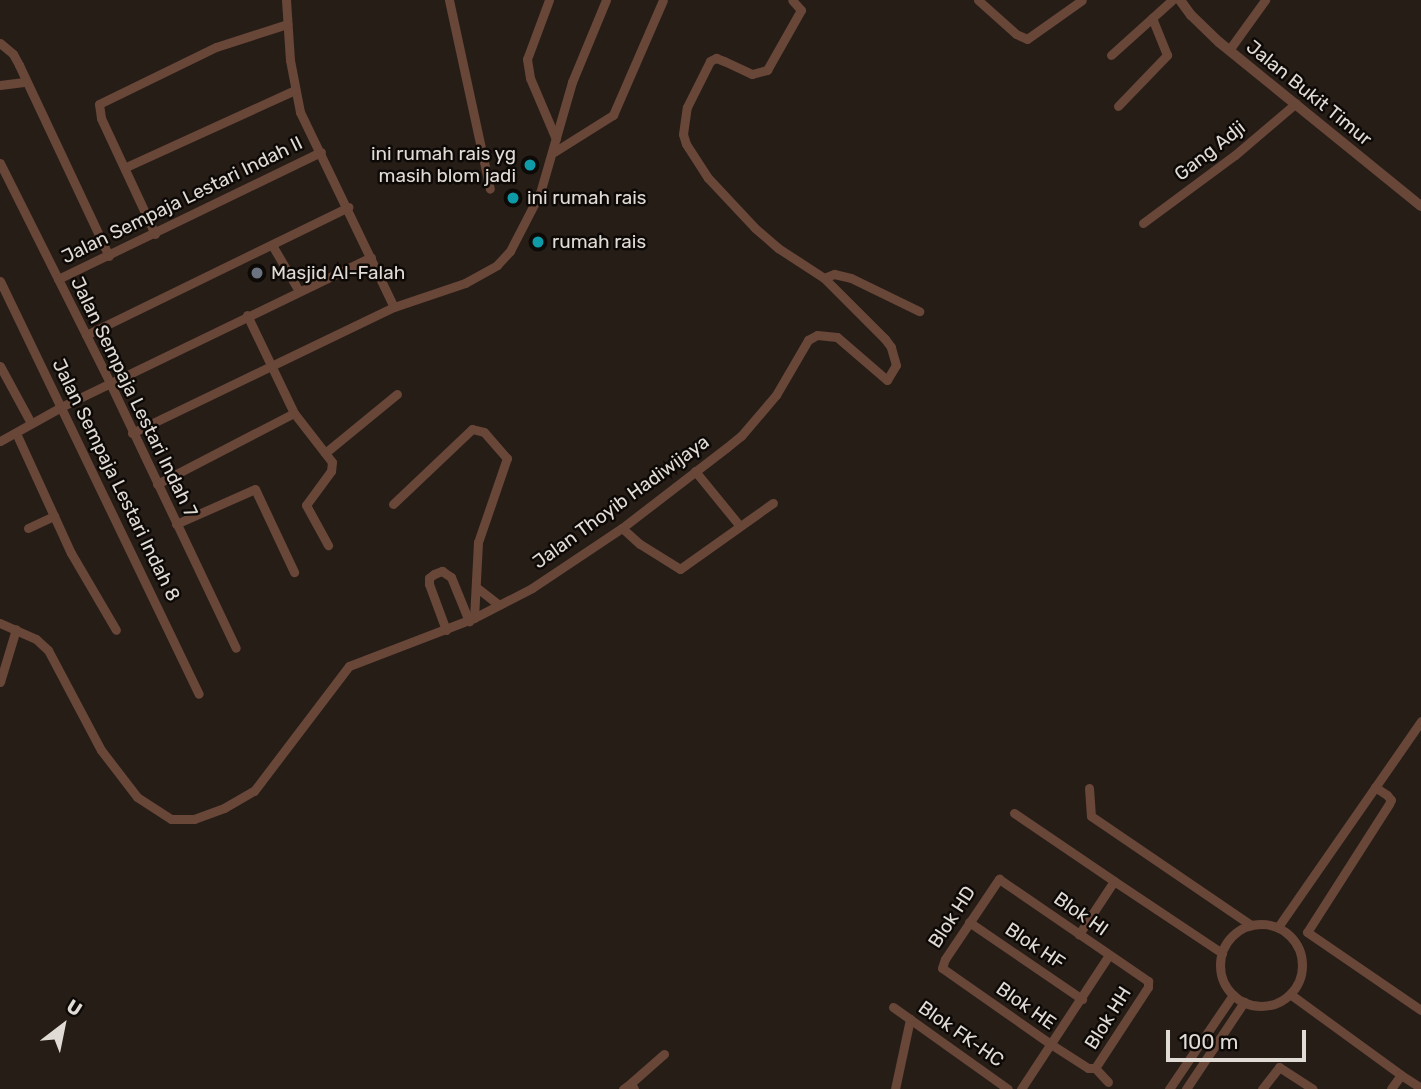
<!DOCTYPE html>
<html>
<head>
<meta charset="utf-8">
<style>
  body { margin:0 }
  #map { position:relative; width:1421px; height:1089px; overflow:hidden; background:#271d17; font-family:Rubik,sans-serif }
  div>[style] { position:absolute }
  [style*='--x'] { left:calc(var(--x)*1px); top:calc(var(--y)*1px); width:calc(var(--w)*1px); rotate:calc(var(--a)*1deg) }
  .minor>* { height:9px; margin:-4.5px; padding:0 4.5px; transform-origin:4.5px; border-radius:4.5px; background:#684638 }
  .minor>.ring { margin:-4.5px; padding:0; box-sizing:content-box; background:none; border:9px solid #684638; border-radius:50% }
  .tertiary>* { height:10px; margin:-5px; padding:0 5px; transform-origin:5px; border-radius:5px; background:#684638 }
  .dots>* { width:19px; height:19px; translate:-50% -50%; box-sizing:border-box; border:4px solid #0d0906; border-radius:50% }
  span { translate:-50% -50%; white-space:nowrap; text-align:center; line-height:1.15; -webkit-text-stroke:5px #0d0906; paint-order:stroke }
  .street-label { font-size:19px; color:#e1dbd6 }
  .poi-label { font-size:19px; color:#e1dbd6 }
  .right { translate:-100% -50%; text-align:right }
  .left { translate:0 -50%; text-align:left }
  .north { position:absolute; left:28px; top:991px; width:70px; height:70px; -webkit-text-stroke:5px #0d0906; paint-order:stroke; rotate:32deg; font-size:19px; font-weight:700; line-height:28px; text-align:center; color:#e1dbd6 }
  .north::after { content:''; display:block; margin:auto; width:24px; height:32px; background:#e1dbd6; clip-path:polygon(50% 0,100% 100%,50% 72%,0 100%) }
  .scale { position:absolute; left:1166px; top:1030px; width:140px; height:32px; box-sizing:border-box; border:4px solid #e1dbd6; border-top:0; padding-left:9px; font-size:21px; line-height:24px; white-space:nowrap; color:#e1dbd6; -webkit-text-stroke:5px #0d0906; paint-order:stroke }
</style>
</head>
<body>
<div id="map">
  <div class="minor">
    <i style="--x:286;--y:0;--w:60;--a:86.2"></i>
    <i style="--x:290;--y:60;--w:53;--a:79.1"></i>
    <i style="--x:300;--y:112;--w:216;--a:64.3"></i>
    <i style="--x:449;--y:0;--w:193;--a:77.8"></i>
    <i style="--x:549;--y:0;--w:63;--a:110.4"></i>
    <i style="--x:527;--y:59;--w:19;--a:81"></i>
    <i style="--x:530;--y:78;--w:66;--a:66.9"></i>
    <i style="--x:978;--y:0;--w:51;--a:41.8"></i>
    <i style="--x:1016;--y:34;--w:12;--a:24"></i>
    <i style="--x:1027;--y:39;--w:67;--a:-35.3"></i>
    <i style="--x:0;--y:43;--w:17;--a:40"></i>
    <i style="--x:13;--y:54;--w:13;--a:61"></i>
    <i style="--x:19;--y:65;--w:211;--a:64.8"></i>
    <i style="--x:1229;--y:50;--w:62;--a:-54.2"></i>
    <i style="--x:1111;--y:55;--w:82;--a:-42"></i>
    <i style="--x:0;--y:85;--w:26;--a:-7"></i>
    <i style="--x:1118;--y:106;--w:71;--a:-46.1"></i>
    <i style="--x:1167;--y:55;--w:40;--a:-112"></i>
    <i style="--x:554;--y:152;--w:70;--a:-32.1"></i>
    <i style="--x:613;--y:115;--w:125;--a:-66.5"></i>
    <i style="--x:0;--y:163;--w:246;--a:63.4"></i>
    <i style="--x:110;--y:383;--w:293;--a:64.6"></i>
    <i style="--x:126;--y:167;--w:186;--a:-24.5"></i>
    <i style="--x:1143;--y:223;--w:114;--a:-36.5"></i>
    <i style="--x:1235;--y:155;--w:80;--a:-40.4"></i>
    <i style="--x:155;--y:234;--w:128;--a:-115"></i>
    <i style="--x:101;--y:118;--w:14;--a:-98"></i>
    <i style="--x:99;--y:104;--w:130;--a:-26"></i>
    <i style="--x:216;--y:47;--w:75;--a:-17.9"></i>
    <i style="--x:272;--y:245;--w:53;--a:59.6"></i>
    <i style="--x:824;--y:278;--w:11;--a:-22"></i>
    <i style="--x:834;--y:274;--w:17;--a:13"></i>
    <i style="--x:851;--y:278;--w:76;--a:25.9"></i>
    <i style="--x:58;--y:279;--w:292;--a:-25.8"></i>
    <i style="--x:0;--y:281;--w:458;--a:64.3"></i>
    <i style="--x:247;--y:315;--w:109;--a:64.4"></i>
    <i style="--x:294;--y:413;--w:62;--a:52.2"></i>
    <i style="--x:332;--y:462;--w:9;--a:96"></i>
    <i style="--x:331;--y:471;--w:42;--a:126.3"></i>
    <i style="--x:306;--y:505;--w:46;--a:61.2"></i>
    <i style="--x:86;--y:335;--w:292;--a:-26"></i>
    <i style="--x:0;--y:366;--w:65;--a:61.5"></i>
    <i style="--x:16;--y:433;--w:132;--a:65.4"></i>
    <i style="--x:71;--y:553;--w:89;--a:59.7"></i>
    <i style="--x:132;--y:433;--w:291;--a:-25.7"></i>
    <i style="--x:394;--y:307;--w:75;--a:-18.7"></i>
    <i style="--x:465;--y:283;--w:37;--a:-29"></i>
    <i style="--x:497;--y:265;--w:19;--a:-47"></i>
    <i style="--x:510;--y:251;--w:65;--a:-62.7"></i>
    <i style="--x:540;--y:193;--w:116;--a:-73.9"></i>
    <i style="--x:572;--y:82;--w:89;--a:-67.5"></i>
    <i style="--x:0;--y:441;--w:72;--a:-29.1"></i>
    <i style="--x:63;--y:406;--w:342;--a:-25.8"></i>
    <i style="--x:325;--y:453;--w:93;--a:-39.3"></i>
    <i style="--x:695;--y:471;--w:70;--a:50.8"></i>
    <i style="--x:157;--y:484;--w:154;--a:-27.4"></i>
    <i style="--x:393;--y:504;--w:109;--a:-43.5"></i>
    <i style="--x:472;--y:429;--w:12;--a:14"></i>
    <i style="--x:484;--y:432;--w:35;--a:49"></i>
    <i style="--x:507;--y:458;--w:89;--a:109"></i>
    <i style="--x:478;--y:542;--w:76;--a:93"></i>
    <i style="--x:176;--y:524;--w:86;--a:-23.9"></i>
    <i style="--x:255;--y:489;--w:92;--a:64.8"></i>
    <i style="--x:28;--y:528;--w:29;--a:-25"></i>
    <i style="--x:622;--y:528;--w:24;--a:42"></i>
    <i style="--x:640;--y:544;--w:47;--a:32"></i>
    <i style="--x:680;--y:569;--w:114;--a:-35.4"></i>
    <i style="--x:476;--y:587;--w:29;--a:38"></i>
    <i style="--x:0;--y:623;--w:39;--a:24"></i>
    <i style="--x:36;--y:639;--w:16;--a:43"></i>
    <i style="--x:48;--y:650;--w:113;--a:62.1"></i>
    <i style="--x:101;--y:750;--w:59;--a:52.5"></i>
    <i style="--x:137;--y:797;--w:40;--a:32.9"></i>
    <i style="--x:171;--y:819;--w:23;--a:0"></i>
    <i style="--x:194;--y:819;--w:32;--a:-20"></i>
    <i style="--x:224;--y:808;--w:34;--a:-30"></i>
    <i style="--x:254;--y:791;--w:157;--a:-52.8"></i>
    <i style="--x:349;--y:666;--w:134;--a:-21"></i>
    <i style="--x:474;--y:618;--w:65;--a:-27.3"></i>
    <i style="--x:532;--y:588;--w:108;--a:-33.7"></i>
    <i style="--x:622;--y:528;--w:131;--a:-37.6"></i>
    <i style="--x:726;--y:448;--w:19;--a:-39"></i>
    <i style="--x:741;--y:436;--w:54;--a:-49.5"></i>
    <i style="--x:776;--y:395;--w:64;--a:-59.8"></i>
    <i style="--x:808;--y:340;--w:10;--a:-29"></i>
    <i style="--x:817;--y:335;--w:20;--a:6"></i>
    <i style="--x:837;--y:337;--w:66;--a:40.7"></i>
    <i style="--x:887;--y:380;--w:17;--a:-59"></i>
    <i style="--x:896;--y:365;--w:19;--a:-106"></i>
    <i style="--x:891;--y:347;--w:10;--a:-127"></i>
    <i style="--x:885;--y:339;--w:86;--a:-135"></i>
    <i style="--x:824;--y:278;--w:55;--a:-146.9"></i>
    <i style="--x:778;--y:248;--w:30;--a:-139"></i>
    <i style="--x:755;--y:228;--w:69;--a:-133.2"></i>
    <i style="--x:708;--y:178;--w:40;--a:-122.9"></i>
    <i style="--x:686;--y:144;--w:10;--a:-107"></i>
    <i style="--x:683;--y:134;--w:27;--a:-82"></i>
    <i style="--x:687;--y:107;--w:51;--a:-63.4"></i>
    <i style="--x:710;--y:61;--w:7;--a:-27"></i>
    <i style="--x:716;--y:58;--w:9;--a:21"></i>
    <i style="--x:724;--y:61;--w:31;--a:25"></i>
    <i style="--x:752;--y:74;--w:16;--a:-15"></i>
    <i style="--x:767;--y:70;--w:69;--a:-60.5"></i>
    <i style="--x:801;--y:10;--w:13;--a:-132"></i>
    <i style="--x:446;--y:630;--w:49;--a:-110.3"></i>
    <i style="--x:429;--y:584;--w:6;--a:-90"></i>
    <i style="--x:429;--y:578;--w:6;--a:-39"></i>
    <i style="--x:434;--y:574;--w:9;--a:-21"></i>
    <i style="--x:442;--y:571;--w:11;--a:34"></i>
    <i style="--x:451;--y:577;--w:48;--a:67.8"></i>
    <i style="--x:0;--y:682;--w:55;--a:-73.2"></i>
    <i style="--x:1375;--y:787;--w:14;--a:34"></i>
    <i style="--x:1387;--y:795;--w:6;--a:51"></i>
    <i style="--x:1391;--y:800;--w:4;--a:117"></i>
    <i style="--x:1389;--y:804;--w:152;--a:122.6"></i>
    <i style="--x:1307;--y:932;--w:138;--a:34.4"></i>
    <i style="--x:1089;--y:788;--w:28;--a:86"></i>
    <i style="--x:1091;--y:816;--w:194;--a:34.3"></i>
    <i style="--x:1014;--y:813;--w:121;--a:34.2"></i>
    <i style="--x:1114;--y:881;--w:64;--a:123.4"></i>
    <i style="--x:999;--y:879;--w:181;--a:34.4"></i>
    <i style="--x:1148;--y:981;--w:6;--a:90"></i>
    <i style="--x:1148;--y:987;--w:97;--a:123.2"></i>
    <i style="--x:1095;--y:1068;--w:7;--a:180"></i>
    <i style="--x:1088;--y:1068;--w:43;--a:-147.4"></i>
    <i style="--x:1052;--y:1045;--w:134;--a:-145"></i>
    <i style="--x:942;--y:968;--w:9;--a:-72"></i>
    <i style="--x:945;--y:959;--w:97;--a:-56"></i>
    <i style="--x:1114;--y:881;--w:130;--a:33.7"></i>
    <i style="--x:969;--y:922;--w:137;--a:34.3"></i>
    <i class="ring" style="left:1220px;top:924px;width:73px;height:73px"></i>
    <i style="--x:1278;--y:927;--w:251;--a:-55.2"></i>
    <i style="--x:1290;--y:994;--w:137;--a:36.1"></i>
    <i style="--x:1401;--y:1075;--w:17;--a:126"></i>
    <i style="--x:893;--y:1007;--w:141;--a:35.5"></i>
    <i style="--x:1095;--y:1068;--w:19;--a:47"></i>
    <i style="--x:1401;--y:1075;--w:24;--a:33"></i>
    <i style="--x:631;--y:1083;--w:44;--a:-41.3"></i>
    <i style="--x:623;--y:1089;--w:10;--a:-37"></i>
    <i style="--x:631;--y:1083;--w:7;--a:63"></i>
    <i style="--x:895;--y:1089;--w:72;--a:-77.9"></i>
    <i style="--x:1021;--y:1089;--w:160;--a:-56.7"></i>
    <i style="--x:1169;--y:1089;--w:114;--a:-55.8"></i>
    <i style="--x:1186;--y:1089;--w:105;--a:-56.3"></i>
    <i style="--x:1262;--y:1089;--w:28;--a:-52"></i>
    <i style="--x:1279;--y:1067;--w:40;--a:32.9"></i>
  </div>
  <div class="tertiary">
    <i style="--x:1180;--y:0;--w:19;--a:54"></i>
    <i style="--x:1191;--y:15;--w:39;--a:44"></i>
    <i style="--x:1219;--y:42;--w:260;--a:39.1"></i>
  </div>
  <div class="dots">
    <i style="left:530px;top:165px;background:#0f9aa8"></i>
    <i style="left:513px;top:198px;background:#0f9aa8"></i>
    <i style="left:538px;top:242px;background:#0f9aa8"></i>
    <i style="left:257px;top:273px;background:#6b7280"></i>
  </div>
  <div class="street-label">
    <span style="left:1309px;top:93px;rotate:39deg">Jalan Bukit Timur</span>
    <span style="left:1210px;top:151px;rotate:-38deg">Gang Adji</span>
    <span style="left:182px;top:200px;rotate:-26deg">Jalan Sempaja Lestari Indah II</span>
    <span style="left:134px;top:397px;rotate:64deg">Jalan Sempaja Lestari Indah 7</span>
    <span style="left:116px;top:480px;rotate:64deg">Jalan Sempaja Lestari Indah 8</span>
    <span style="left:621px;top:502px;rotate:-36deg">Jalan Thoyib Hadiwijaya</span>
    <span style="left:1081px;top:914px;rotate:35deg">Blok HI</span>
    <span style="left:952px;top:917px;rotate:-57deg">Blok HD</span>
    <span style="left:1035px;top:946px;rotate:34deg">Blok HF</span>
    <span style="left:1026px;top:1006px;rotate:35deg">Blok HE</span>
    <span style="left:1108px;top:1018px;rotate:-58deg">Blok HH</span>
    <span style="left:961px;top:1034px;rotate:35deg">Blok FK-HC</span>
  </div>
  <div class="poi-label">
    <span class="right" style="left:516px;top:165px">ini rumah rais yg<br>masih blom jadi</span>
    <span class="left" style="left:527px;top:198px">ini rumah rais</span>
    <span class="left" style="left:552px;top:242px">rumah rais</span>
    <span class="left" style="left:271px;top:273px">Masjid Al-Falah</span>
  </div>
  <div class="north">U</div>
  <div class="scale">100 m</div>
</div>
</body>
</html>
